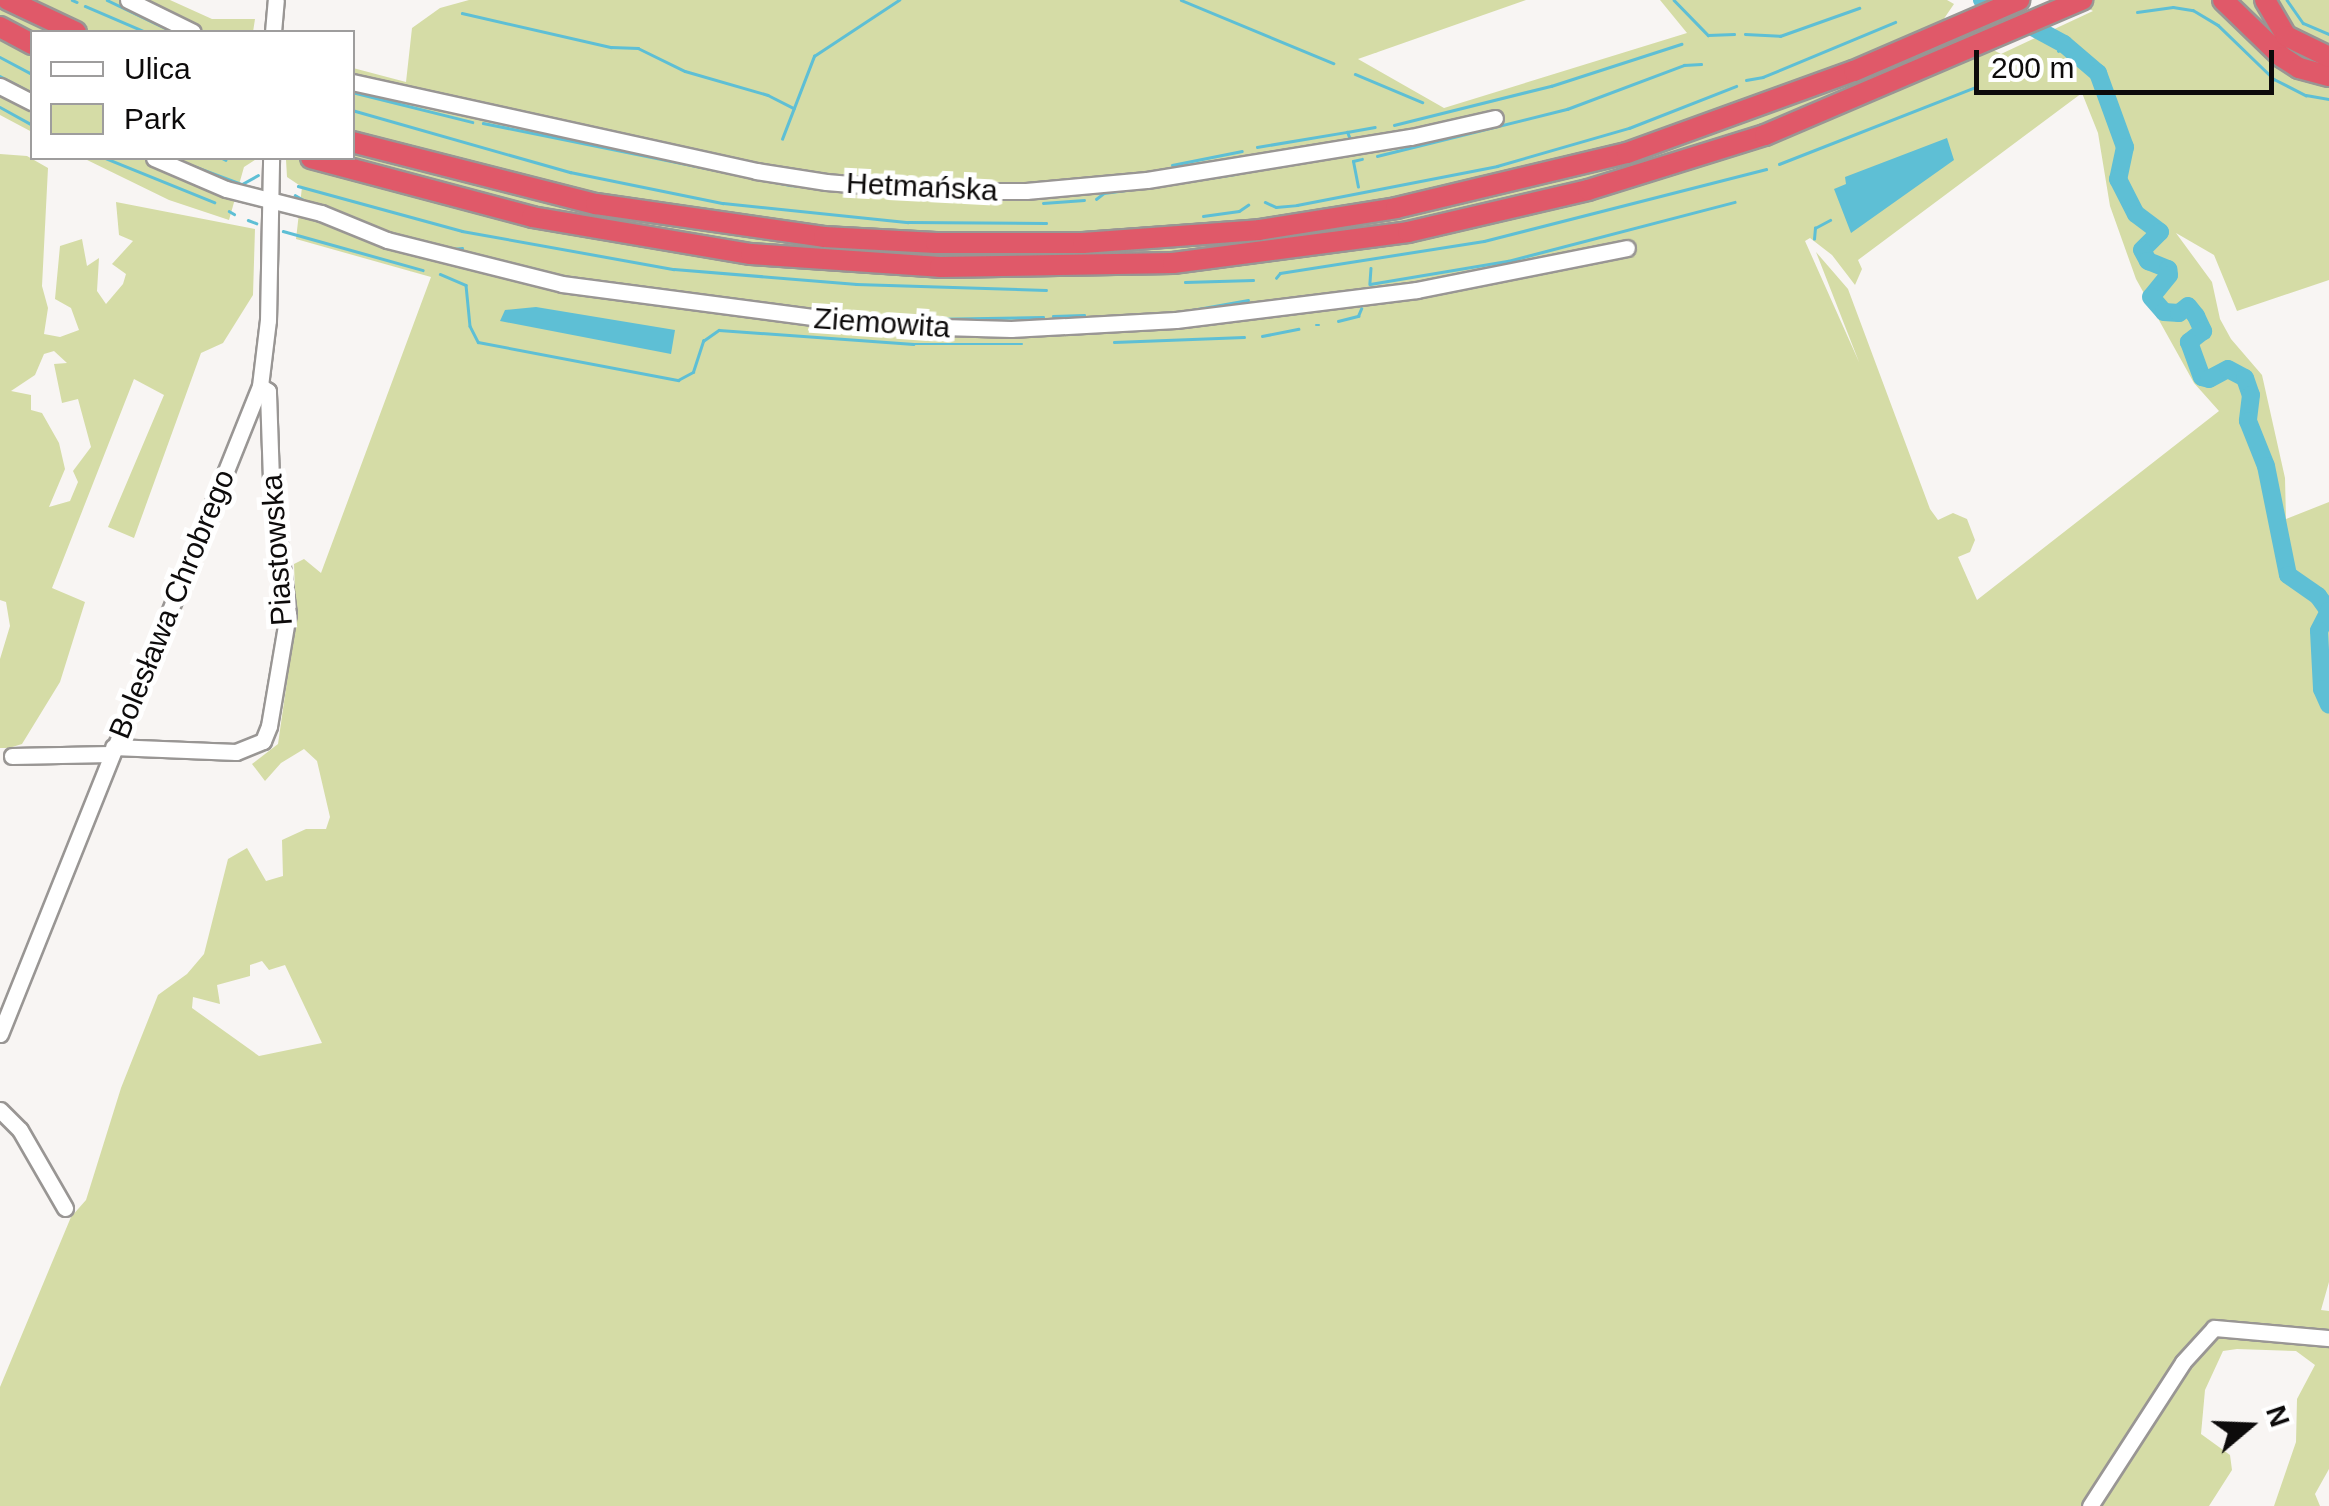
<!DOCTYPE html>
<html>
<head>
<meta charset="utf-8">
<style>
  body { margin:0 }
  #map { position:relative; width:2329px; height:1506px; overflow:hidden; background:#f8f5f3; font-family:Arial,sans-serif }
  div>[style] { position:absolute }
  [style*='--x'] { left:calc(var(--x)*1px); top:calc(var(--y)*1px); width:calc(var(--w)*1px); rotate:calc(var(--a)*1deg) }
  .green>* { inset:0; background:#d5dca6 }
  .water>* { inset:0; background:#5ebfd5 }
  .stream>* { height:2.5px; margin:-1.25px; padding:0 1.25px; transform-origin:1.25px; border-radius:1.25px; background:#5ebfd5 }
  .river>* { height:18px; margin:-9px; padding:0 9px; transform-origin:9px; border-radius:9px; background:#5ebfd5 }
  .roads { filter:drop-shadow(2px 0 #999694) drop-shadow(-2px 0 #999694) drop-shadow(0 2px #999694) drop-shadow(0 -2px #999694) }
  .minor>* { height:15px; margin:-7.5px; padding:0 7.5px; transform-origin:7.5px; border-radius:7.5px; background:#fff }
  .highway>* { height:20px; margin:-10px; padding:0 10px; transform-origin:10px; border-radius:10px; background:#e05969 }
  span { translate:-50% -50%; white-space:nowrap; text-align:center; line-height:1.15; -webkit-text-stroke:10px #fff; paint-order:stroke }
  .street-label { font-size:30px; color:#0d0b0b }
  .legend { position:absolute; left:30px; top:30px; width:325px; height:130px; box-sizing:border-box; background:#fff; border:2px solid #9e9d9d; margin:0; padding:12px 18px; list-style:none; font-size:30px; color:#0d0b0b }
  .legend li { display:flex; align-items:center; gap:20px; height:50px }
  .legend b { width:50px; border:2px solid #9e9d9d }
  .north { position:absolute; left:2199px; top:1376px; width:100px; height:100px; -webkit-text-stroke:8px #fff; paint-order:stroke; rotate:71deg; font-size:28px; font-weight:700; line-height:40px; text-align:center; color:#0d0b0b }
  .north::after { content:''; display:block; margin:auto; width:35px; height:45px; background:#0d0b0b; clip-path:polygon(50% 0,100% 100%,50% 72%,0 100%) }
  .scale { position:absolute; left:1974px; top:50px; width:300px; height:45px; box-sizing:border-box; border:5px solid #0d0b0b; border-top:0; padding-left:12px; font-size:30px; line-height:35px; white-space:nowrap; color:#0d0b0b; -webkit-text-stroke:8px #fff; paint-order:stroke }
</style>
</head>
<body>
<div id="map">
  <div class="green">
    <i style="clip-path:polygon(0 0,170px 0,212px 19px,255px 19px,253px 32px,32px 32px,32px 132px,0 115px)"></i>
    <i style="clip-path:polygon(evenodd,469px 0,1526px 0,1358px 59px,1444px 108px,1687px 33px,1660px 0,1947px 0,1954px 4px,1941px 23px,2001px 54px,2093px 11px,2073px 0,2329px 0,2329px 280px,2237px 311px,2214px 255px,2176px 233px,2212px 282px,2220px 319px,2231px 339px,2262px 375px,2285px 478px,2286px 519px,2329px 502px,2329px 1282px,2321px 1310px,2329px 1311px,2329px 1469px,2315px 1494px,2320px 1506px,2274px 1506px,2296px 1442px,2297px 1399px,2315px 1365px,2296px 1351px,2237px 1349px,2223px 1351px,2205px 1390px,2201px 1434px,2230px 1455px,2232px 1470px,2209px 1506px,0 1506px,0 1387px,71px 1217px,86px 1200px,121px 1088px,158px 995px,187px 974px,204px 954px,228px 859px,247px 848px,266px 881px,283px 876px,282px 840px,306px 829px,326px 829px,330px 817px,317px 761px,304px 749px,281px 763px,265px 781px,252px 764px,278px 744px,296px 618px,294px 564px,304px 559px,321px 573px,431px 277px,296px 239px,302px 187px,287px 177px,286px 160px,352px 158px,353px 68px,406px 82px,412px 28px,440px 8px,469px 0,2082px 93px,2098px 133px,2110px 206px,2136px 279px,2194px 383px,2219px 411px,1977px 600px,1958px 557px,1970px 552px,1975px 540px,1967px 519px,1953px 513px,1938px 520px,1930px 509px,1848px 289px,1816px 252px,1859px 362px,1805px 241px,1810px 238px,1832px 255px,1855px 285px,1862px 269px,1858px 260px,2082px 93px,469px 0,262px 961px,269px 970px,285px 965px,322px 1043px,259px 1056px,192px 1008px,193px 997px,220px 1004px,217px 985px,250px 976px,250px 965px,262px 961px)"></i>
    <i style="clip-path:polygon(evenodd,0 154px,27px 156px,48px 168px,42px 286px,48px 308px,44px 334px,60px 337px,79px 330px,71px 308px,55px 299px,60px 246px,82px 239px,87px 266px,99px 258px,97px 291px,106px 304px,123px 284px,126px 274px,112px 264px,133px 241px,119px 235px,116px 202px,255px 229px,253px 295px,223px 343px,201px 353px,134px 538px,108px 527px,164px 395px,134px 379px,52px 588px,85px 602px,60px 682px,22px 744px,9px 748px,0 748px,0 659px,10px 626px,6px 602px,0 600px,0 154px,54px 351px,67px 363px,54px 364px,62px 403px,78px 399px,91px 447px,73px 471px,78px 482px,70px 501px,49px 507px,65px 469px,59px 443px,42px 413px,31px 410px,31px 395px,11px 391px,35px 375px,44px 354px,54px 351px)"></i>
    <i style="clip-path:polygon(83px 158px,258px 158px,244px 167px,229px 220px,169px 200px)"></i>
  </div>
  <div class="water">
    <i style="clip-path:polygon(1947px 138px,1954px 160px,1851px 233px,1834px 189px,1846px 184px,1845px 177px)"></i>
    <i style="clip-path:polygon(536px 307px,675px 330px,671px 354px,500px 321px,505px 310px)"></i>
  </div>
  <div class="stream">
    <i style="--x:72;--y:0;--w:5;--a:22"></i>
    <i style="--x:107;--y:0;--w:74;--a:25.5"></i>
    <i style="--x:1181;--y:0;--w:165;--a:22.5"></i>
    <i style="--x:1674;--y:0;--w:49;--a:45.8"></i>
    <i style="--x:1708;--y:35;--w:26;--a:-2"></i>
    <i style="--x:2287;--y:0;--w:28;--a:55"></i>
    <i style="--x:2303;--y:23;--w:28;--a:23"></i>
    <i style="--x:85;--y:6;--w:66;--a:23.1"></i>
    <i style="--x:2137;--y:12;--w:36;--a:-8"></i>
    <i style="--x:2173;--y:7;--w:20;--a:9"></i>
    <i style="--x:2193;--y:10;--w:29;--a:31"></i>
    <i style="--x:2218;--y:25;--w:78;--a:44"></i>
    <i style="--x:2274;--y:79;--w:36;--a:27"></i>
    <i style="--x:2306;--y:95;--w:23;--a:10"></i>
    <i style="--x:462;--y:13;--w:153;--a:12.9"></i>
    <i style="--x:611;--y:47;--w:27;--a:2"></i>
    <i style="--x:638;--y:48;--w:52;--a:26.1"></i>
    <i style="--x:685;--y:71;--w:86;--a:16.1"></i>
    <i style="--x:768;--y:95;--w:29;--a:27"></i>
    <i style="--x:1745;--y:34;--w:35;--a:3"></i>
    <i style="--x:1780;--y:36;--w:84;--a:-19.5"></i>
    <i style="--x:2058;--y:51;--w:9;--a:-49"></i>
    <i style="--x:0;--y:57;--w:36;--a:28"></i>
    <i style="--x:2086;--y:60;--w:5;--a:-22"></i>
    <i style="--x:1355;--y:74;--w:73;--a:22.7"></i>
    <i style="--x:0;--y:76;--w:36;--a:28"></i>
    <i style="--x:1746;--y:80;--w:17;--a:-10"></i>
    <i style="--x:1763;--y:77;--w:143;--a:-22.6"></i>
    <i style="--x:352;--y:92;--w:124;--a:14"></i>
    <i style="--x:0;--y:107;--w:37;--a:29"></i>
    <i style="--x:352;--y:110;--w:227;--a:15.9"></i>
    <i style="--x:570;--y:172;--w:156;--a:11.5"></i>
    <i style="--x:723;--y:203;--w:186;--a:5.9"></i>
    <i style="--x:908;--y:222;--w:138;--a:0.4"></i>
    <i style="--x:483;--y:123;--w:314;--a:11.4"></i>
    <i style="--x:791;--y:185;--w:142;--a:5.3"></i>
    <i style="--x:1394;--y:125;--w:162;--a:-14"></i>
    <i style="--x:1551;--y:86;--w:137;--a:-17.9"></i>
    <i style="--x:1349;--y:137;--w:5;--a:-112"></i>
    <i style="--x:1347;--y:132;--w:28;--a:-10"></i>
    <i style="--x:782;--y:139;--w:89;--a:-68.9"></i>
    <i style="--x:814;--y:56;--w:102;--a:-33.4"></i>
    <i style="--x:1257;--y:147;--w:91;--a:-9.5"></i>
    <i style="--x:1377;--y:156;--w:196;--a:-13.9"></i>
    <i style="--x:1567;--y:109;--w:125;--a:-20.6"></i>
    <i style="--x:1684;--y:65;--w:17;--a:-3"></i>
    <i style="--x:105;--y:158;--w:118;--a:22"></i>
    <i style="--x:172;--y:158;--w:75;--a:20.4"></i>
    <i style="--x:242;--y:184;--w:18;--a:-29"></i>
    <i style="--x:222;--y:158;--w:4;--a:27"></i>
    <i style="--x:1779;--y:164;--w:211;--a:-21.4"></i>
    <i style="--x:1172;--y:165;--w:71;--a:-11.3"></i>
    <i style="--x:1169;--y:184;--w:68;--a:-8.5"></i>
    <i style="--x:298;--y:186;--w:170;--a:15.3"></i>
    <i style="--x:462;--y:231;--w:215;--a:10.2"></i>
    <i style="--x:674;--y:269;--w:183;--a:4.7"></i>
    <i style="--x:856;--y:284;--w:190;--a:1.8"></i>
    <i style="--x:1358;--y:187;--w:26;--a:-101"></i>
    <i style="--x:1353;--y:161;--w:9;--a:-13"></i>
    <i style="--x:295;--y:195;--w:14;--a:30"></i>
    <i style="--x:955;--y:198;--w:57;--a:0"></i>
    <i style="--x:1096;--y:199;--w:10;--a:-37"></i>
    <i style="--x:1104;--y:193;--w:27;--a:-8"></i>
    <i style="--x:1265;--y:202;--w:12;--a:24"></i>
    <i style="--x:1276;--y:207;--w:21;--a:-5"></i>
    <i style="--x:1297;--y:205;--w:204;--a:-11"></i>
    <i style="--x:1497;--y:166;--w:137;--a:-16.1"></i>
    <i style="--x:1629;--y:128;--w:115;--a:-21.4"></i>
    <i style="--x:1043;--y:203;--w:41;--a:-4.2"></i>
    <i style="--x:334;--y:210;--w:67;--a:22"></i>
    <i style="--x:229;--y:211;--w:6;--a:31"></i>
    <i style="--x:1203;--y:216;--w:36;--a:-8"></i>
    <i style="--x:1239;--y:211;--w:11;--a:-34"></i>
    <i style="--x:248;--y:220;--w:9;--a:21"></i>
    <i style="--x:283;--y:231;--w:145;--a:15.6"></i>
    <i style="--x:1814;--y:239;--w:11;--a:-85"></i>
    <i style="--x:1815;--y:228;--w:17;--a:-28"></i>
    <i style="--x:452;--y:249;--w:10;--a:-6"></i>
    <i style="--x:1371;--y:268;--w:16;--a:94"></i>
    <i style="--x:1370;--y:284;--w:140;--a:-9.5"></i>
    <i style="--x:1508;--y:261;--w:234;--a:-14.6"></i>
    <i style="--x:440;--y:274;--w:28;--a:23"></i>
    <i style="--x:466;--y:285;--w:41;--a:84.4"></i>
    <i style="--x:470;--y:326;--w:18;--a:63"></i>
    <i style="--x:478;--y:342;--w:204;--a:10.8"></i>
    <i style="--x:678;--y:380;--w:17;--a:-28"></i>
    <i style="--x:693;--y:372;--w:33;--a:-72"></i>
    <i style="--x:703;--y:341;--w:19;--a:-35"></i>
    <i style="--x:719;--y:330;--w:195;--a:4.1"></i>
    <i style="--x:913;--y:344;--w:109;--a:0"></i>
    <i style="--x:1276;--y:278;--w:6;--a:-51"></i>
    <i style="--x:1280;--y:273;--w:206;--a:-8.9"></i>
    <i style="--x:1484;--y:241;--w:291;--a:-14.3"></i>
    <i style="--x:1185;--y:282;--w:68;--a:-1.7"></i>
    <i style="--x:836;--y:313;--w:89;--a:3.9"></i>
    <i style="--x:925;--y:319;--w:118;--a:-1"></i>
    <i style="--x:1175;--y:313;--w:74;--a:-10.1"></i>
    <i style="--x:1053;--y:316;--w:31;--a:-2"></i>
    <i style="--x:1338;--y:321;--w:21;--a:-14"></i>
    <i style="--x:1358;--y:316;--w:8;--a:-67"></i>
    <i style="--x:1316;--y:325;--w:3;--a:0"></i>
    <i style="--x:1262;--y:336;--w:37;--a:-11"></i>
    <i style="--x:1114;--y:342;--w:130;--a:-2.2"></i>
  </div>
  <div class="river">
    <i style="--x:1982;--y:0;--w:93;--a:28.2"></i>
    <i style="--x:2064;--y:44;--w:45;--a:40.5"></i>
    <i style="--x:2098;--y:73;--w:79;--a:70"></i>
    <i style="--x:2125;--y:147;--w:33;--a:102"></i>
    <i style="--x:2118;--y:179;--w:39;--a:63"></i>
    <i style="--x:2136;--y:214;--w:30;--a:37"></i>
    <i style="--x:2160;--y:232;--w:25;--a:135"></i>
    <i style="--x:2142;--y:250;--w:13;--a:61"></i>
    <i style="--x:2148;--y:261;--w:22;--a:22"></i>
    <i style="--x:2168;--y:269;--w:6;--a:81"></i>
    <i style="--x:2169;--y:275;--w:28;--a:129"></i>
    <i style="--x:2151;--y:297;--w:20;--a:49"></i>
    <i style="--x:2164;--y:312;--w:15;--a:4"></i>
    <i style="--x:2179;--y:313;--w:11;--a:-38"></i>
    <i style="--x:2188;--y:306;--w:13;--a:51"></i>
    <i style="--x:2196;--y:316;--w:17;--a:65"></i>
    <i style="--x:2203;--y:331;--w:18;--a:142"></i>
    <i style="--x:2189;--y:342;--w:37;--a:70"></i>
    <i style="--x:2202;--y:377;--w:7;--a:16"></i>
    <i style="--x:2209;--y:379;--w:21;--a:-28"></i>
    <i style="--x:2228;--y:369;--w:19;--a:28"></i>
    <i style="--x:2245;--y:378;--w:18;--a:71"></i>
    <i style="--x:2251;--y:395;--w:26;--a:97"></i>
    <i style="--x:2248;--y:421;--w:48;--a:68.2"></i>
    <i style="--x:2266;--y:466;--w:111;--a:78.6"></i>
    <i style="--x:2288;--y:575;--w:37;--a:35"></i>
    <i style="--x:2318;--y:596;--w:19;--a:54"></i>
    <i style="--x:2329;--y:611;--w:22;--a:117"></i>
    <i style="--x:2319;--y:631;--w:58;--a:87"></i>
    <i style="--x:2322;--y:689;--w:17;--a:66"></i>
  </div>
  <div class="roads">
    <div class="minor">
      <i style="--x:128;--y:0;--w:72;--a:26.2"></i>
      <i style="--x:273;--y:32;--w:32;--a:-85"></i>
      <i style="--x:352;--y:82;--w:414;--a:12.4"></i>
      <i style="--x:756;--y:171;--w:71;--a:8.9"></i>
      <i style="--x:826;--y:182;--w:109;--a:4.7"></i>
      <i style="--x:935;--y:191;--w:91;--a:0"></i>
      <i style="--x:1026;--y:191;--w:121;--a:-5.2"></i>
      <i style="--x:1147;--y:180;--w:267;--a:-9.3"></i>
      <i style="--x:1411;--y:137;--w:86;--a:-12.7"></i>
      <i style="--x:0;--y:86;--w:36;--a:27"></i>
      <i style="--x:154;--y:158;--w:78;--a:23.3"></i>
      <i style="--x:226;--y:189;--w:98;--a:14.2"></i>
      <i style="--x:321;--y:213;--w:71;--a:22.2"></i>
      <i style="--x:387;--y:240;--w:180;--a:14.1"></i>
      <i style="--x:562;--y:284;--w:314;--a:7.5"></i>
      <i style="--x:873;--y:325;--w:138;--a:1.7"></i>
      <i style="--x:1011;--y:329;--w:165;--a:-3.1"></i>
      <i style="--x:1176;--y:320;--w:243;--a:-7.1"></i>
      <i style="--x:1417;--y:290;--w:214;--a:-11.3"></i>
      <i style="--x:113;--y:747;--w:123;--a:2.3"></i>
      <i style="--x:236;--y:752;--w:29;--a:-22"></i>
      <i style="--x:263;--y:741;--w:16;--a:-68"></i>
      <i style="--x:269;--y:726;--w:114;--a:-80.4"></i>
      <i style="--x:288;--y:614;--w:136;--a:-97.2"></i>
      <i style="--x:271;--y:479;--w:88;--a:-92"></i>
      <i style="--x:268;--y:391;--w:9;--a:-148"></i>
      <i style="--x:12;--y:756;--w:98;--a:-1.2"></i>
      <i style="--x:0;--y:1034;--w:698;--a:-68.14"></i>
      <i style="--x:260;--y:386;--w:66;--a:-83.1"></i>
      <i style="--x:268;--y:320;--w:162;--a:-88.9"></i>
      <i style="--x:0;--y:1110;--w:28;--a:45"></i>
      <i style="--x:20;--y:1130;--w:90;--a:60"></i>
      <i style="--x:2090;--y:1506;--w:171;--a:-57.1"></i>
      <i style="--x:2183;--y:1362;--w:46;--a:-47.6"></i>
      <i style="--x:2214;--y:1328;--w:115;--a:5"></i>
    </div>
    <div class="highway">
      <i style="--x:8;--y:0;--w:75;--a:25.2"></i>
      <i style="--x:2223;--y:0;--w:82;--a:44"></i>
      <i style="--x:2282;--y:57;--w:20;--a:33"></i>
      <i style="--x:2299;--y:68;--w:31;--a:15"></i>
      <i style="--x:2265;--y:0;--w:42;--a:59.7"></i>
      <i style="--x:2286;--y:36;--w:48;--a:26"></i>
      <i style="--x:0;--y:27;--w:36;--a:28"></i>
      <i style="--x:352;--y:142;--w:252;--a:14.3"></i>
      <i style="--x:596;--y:204;--w:230;--a:8.2"></i>
      <i style="--x:824;--y:237;--w:112;--a:3.1"></i>
      <i style="--x:936;--y:243;--w:147;--a:0"></i>
      <i style="--x:1083;--y:243;--w:176;--a:-4.2"></i>
      <i style="--x:1259;--y:230;--w:139;--a:-9.1"></i>
      <i style="--x:1396;--y:208;--w:237;--a:-13.4"></i>
      <i style="--x:1627;--y:153;--w:241;--a:-19.9"></i>
      <i style="--x:1854;--y:71;--w:180;--a:-23.3"></i>
      <i style="--x:311;--y:158;--w:229;--a:14.9"></i>
      <i style="--x:532;--y:217;--w:222;--a:9.6"></i>
      <i style="--x:751;--y:254;--w:189;--a:3.9"></i>
      <i style="--x:940;--y:267;--w:233;--a:-1"></i>
      <i style="--x:1173;--y:263;--w:237;--a:-7.5"></i>
      <i style="--x:1408;--y:232;--w:185;--a:-13.1"></i>
      <i style="--x:1588;--y:190;--w:185;--a:-17.3"></i>
      <i style="--x:1765;--y:135;--w:345;--a:-23.1"></i>
    </div>
  </div>
  <div class="street-label">
    <span style="left:922px;top:187px;rotate:3deg">Hetmańska</span>
    <span style="left:882px;top:323px;rotate:4deg">Ziemowita</span>
    <span style="left:277px;top:550px;rotate:-94deg">Piastowska</span>
    <span style="left:172px;top:604px;rotate:-68deg">Bolesława Chrobrego</span>
  </div>
  <ul class="legend">
  <li><b style="height:12px;background:#fff"></b>Ulica</li>
  <li><b style="height:28px;background:#d5dca6"></b>Park</li>
  </ul>
  <div class="north">N</div>
  <div class="scale">200 m</div>
</div>
</body>
</html>
